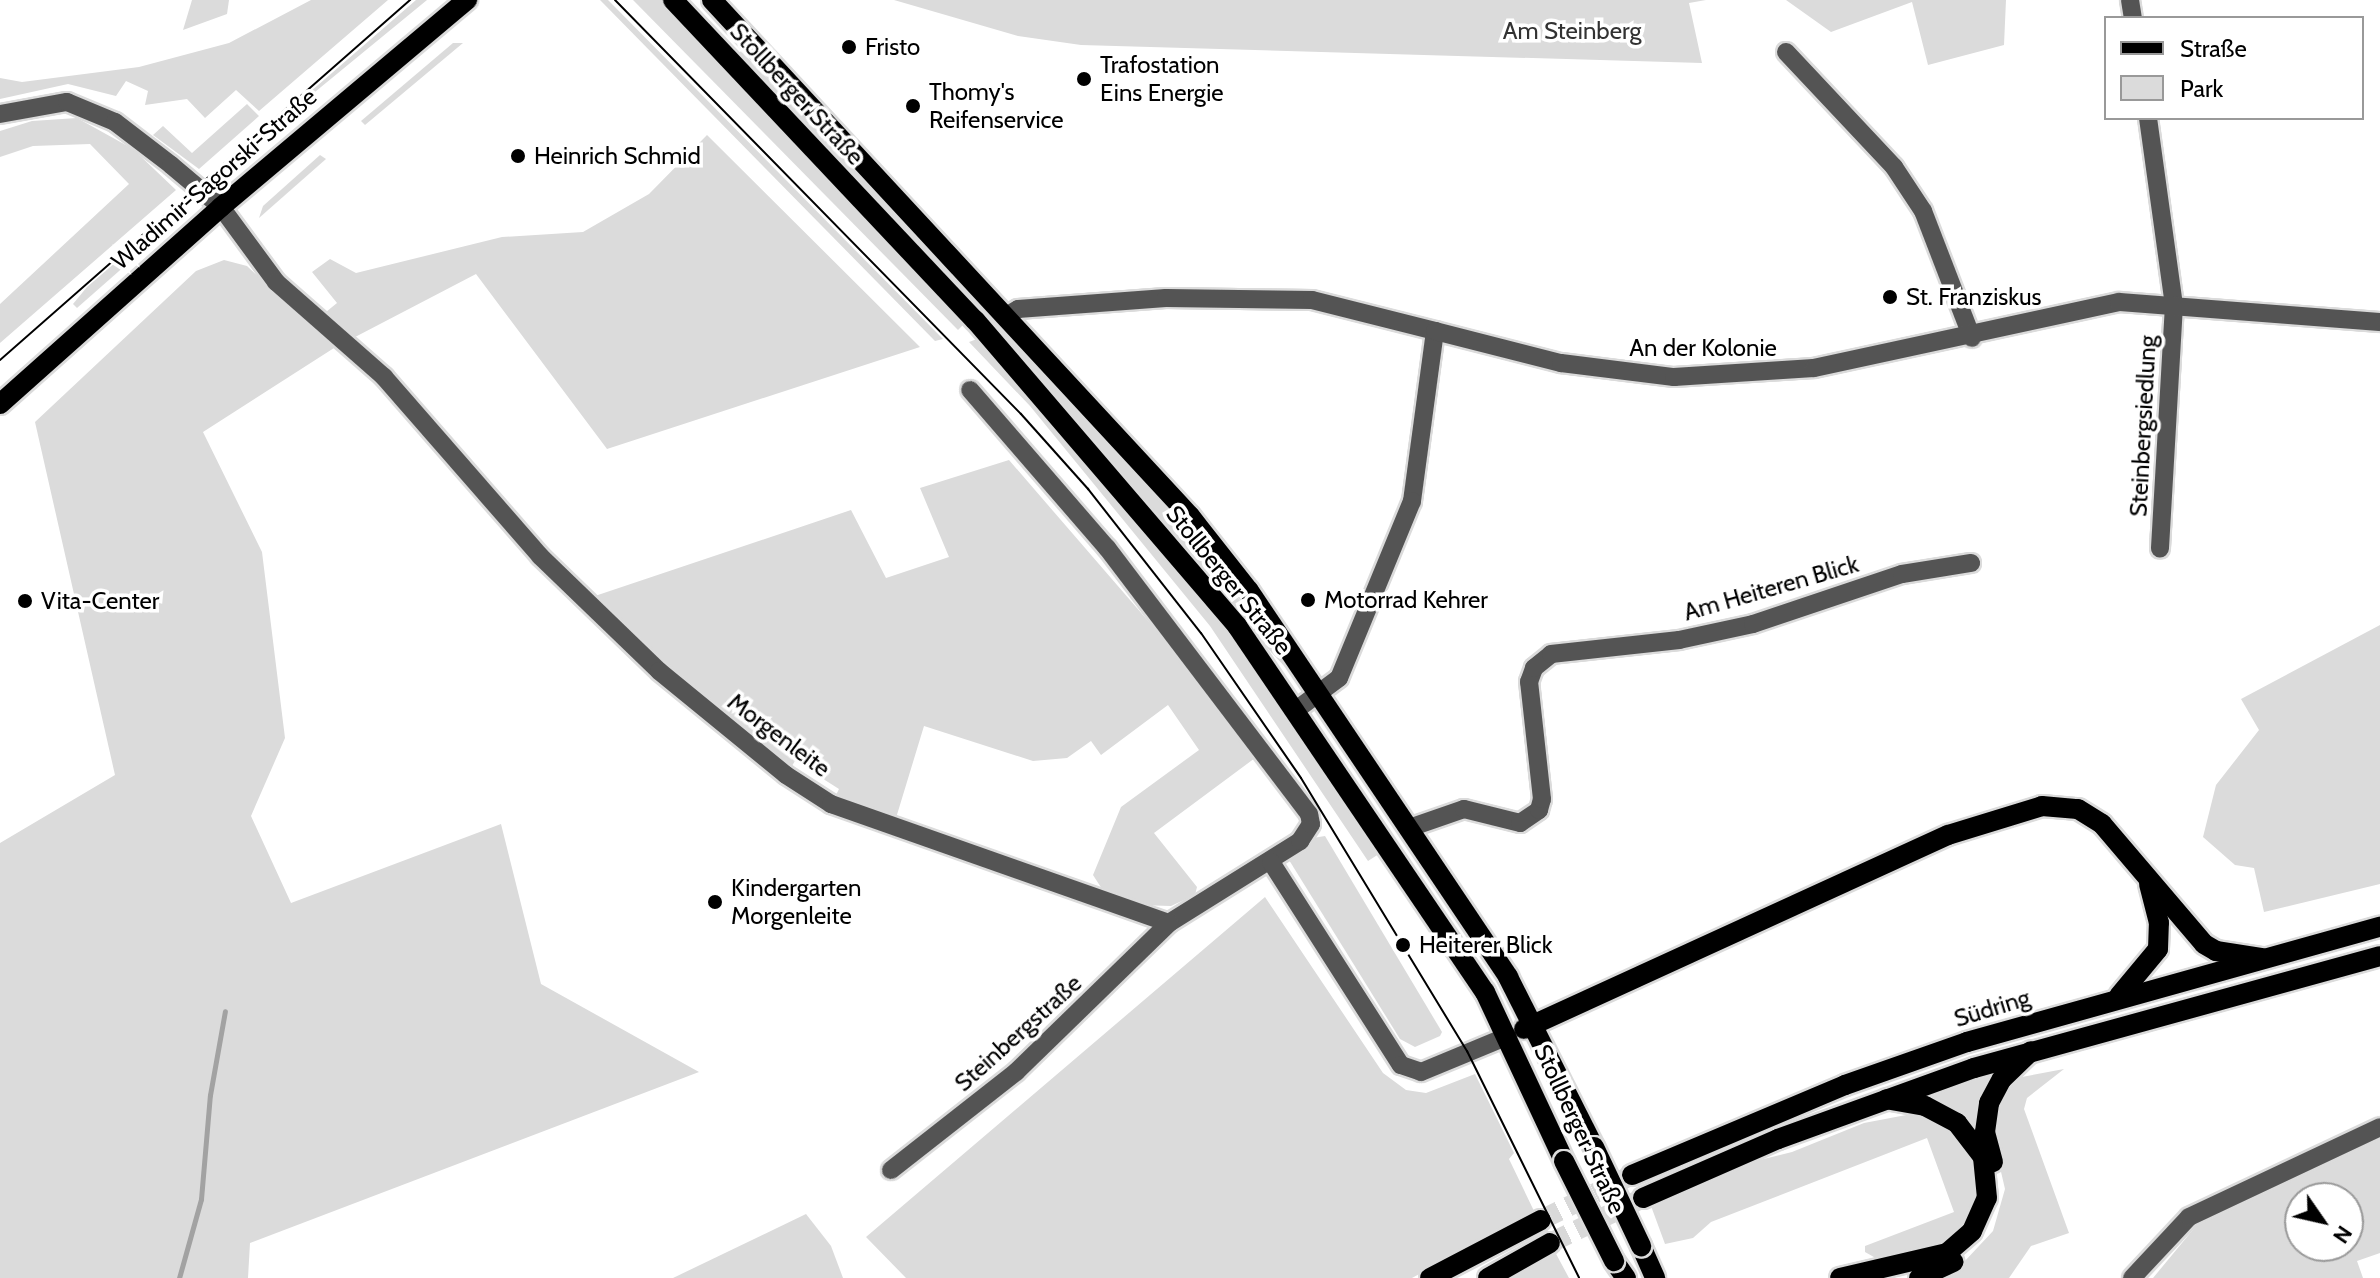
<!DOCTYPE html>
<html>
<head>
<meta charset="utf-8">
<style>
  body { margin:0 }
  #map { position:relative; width:2380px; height:1278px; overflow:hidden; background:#fff; font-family:Cabin,sans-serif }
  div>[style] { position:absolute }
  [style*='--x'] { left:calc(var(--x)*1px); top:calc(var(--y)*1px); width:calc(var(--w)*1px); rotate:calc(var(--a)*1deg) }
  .green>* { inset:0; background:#dbdbdb }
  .stream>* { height:5px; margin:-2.5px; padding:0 2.5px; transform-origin:2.5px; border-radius:2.5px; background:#a2a2a2 }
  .major-tunnel>* { height:20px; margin-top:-10px; transform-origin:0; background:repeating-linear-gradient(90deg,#d9d9d9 0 20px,transparent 0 30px) }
  .roads { filter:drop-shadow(2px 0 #dbdbdb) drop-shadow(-2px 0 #dbdbdb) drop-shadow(0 2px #dbdbdb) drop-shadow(0 -2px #dbdbdb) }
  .minor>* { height:18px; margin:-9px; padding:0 9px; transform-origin:9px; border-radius:9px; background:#545454 }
  .major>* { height:20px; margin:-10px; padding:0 10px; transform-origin:10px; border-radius:10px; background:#000 }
  .tram>* { height:2px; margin:-1px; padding:0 1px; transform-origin:1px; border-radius:1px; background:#000 }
  .bridges { filter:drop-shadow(2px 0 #dbdbdb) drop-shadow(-2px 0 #dbdbdb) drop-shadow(0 2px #dbdbdb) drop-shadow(0 -2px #dbdbdb) }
  .major-bridge>* { height:20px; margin:-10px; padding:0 10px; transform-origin:10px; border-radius:10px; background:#000 }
  .dots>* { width:22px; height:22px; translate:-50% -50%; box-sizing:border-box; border:4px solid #fff; border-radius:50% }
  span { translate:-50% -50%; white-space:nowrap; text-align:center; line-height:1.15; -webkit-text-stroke:7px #fff; paint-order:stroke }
  .park-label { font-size:24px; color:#323232 }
  .poi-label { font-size:24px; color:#000 }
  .left { translate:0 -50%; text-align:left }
  .street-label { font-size:24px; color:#000 }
  .legend { position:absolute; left:2104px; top:16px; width:260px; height:104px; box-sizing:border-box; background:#fff; border:2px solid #999; margin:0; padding:10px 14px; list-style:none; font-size:24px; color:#000 }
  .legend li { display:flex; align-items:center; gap:16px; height:40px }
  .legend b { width:40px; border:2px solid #999 }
  .north { position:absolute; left:2284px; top:1182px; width:80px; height:80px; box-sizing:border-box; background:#fff; border:2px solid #999; border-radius:50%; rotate:124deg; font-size:22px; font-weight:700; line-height:32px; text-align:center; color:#000 }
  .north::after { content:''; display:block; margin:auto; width:28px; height:36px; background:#000; clip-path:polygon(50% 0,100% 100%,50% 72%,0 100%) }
</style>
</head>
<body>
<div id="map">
  <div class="green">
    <i style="clip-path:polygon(192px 0,229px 0,227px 14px,183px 30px)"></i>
    <i style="clip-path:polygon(311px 0,388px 0,259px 111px,236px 90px,205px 118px,187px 99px,145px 105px,148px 91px,126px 81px,116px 96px,68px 84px,0 99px,0 78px,22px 82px,139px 67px,229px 43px)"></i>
    <i style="clip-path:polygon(416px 0,427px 0,220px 170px,325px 79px)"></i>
    <i style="clip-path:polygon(600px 0,608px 0,943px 339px,935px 341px)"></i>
    <i style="clip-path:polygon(633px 0,662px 0,965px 323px,958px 330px)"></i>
    <i style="clip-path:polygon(894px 0,1706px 0,1689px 3px,1702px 63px,1081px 45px,1018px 36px)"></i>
    <i style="clip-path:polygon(1786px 0,2006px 0,2004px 45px,1928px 65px,1912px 2px,1831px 32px)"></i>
    <i style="clip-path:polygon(453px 43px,463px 43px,365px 125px,361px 121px)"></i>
    <i style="clip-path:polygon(741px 51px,984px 304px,977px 311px,737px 55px)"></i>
    <i style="clip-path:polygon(247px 104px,259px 116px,199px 169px,153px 135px,163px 126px,192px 153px)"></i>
    <i style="clip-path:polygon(77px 118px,133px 149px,176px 190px,0 343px,0 304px,129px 184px,90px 144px,33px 146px,0 157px,0 131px,32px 121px)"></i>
    <i style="clip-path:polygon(707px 135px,920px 347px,607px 449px,476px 274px,334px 348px,203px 432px,262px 552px,285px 738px,251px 816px,291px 903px,501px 824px,541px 984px,699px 1072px,250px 1243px,248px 1278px,0 1278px,0 843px,115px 775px,35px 422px,196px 271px,224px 260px,247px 266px,310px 325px,337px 303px,312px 272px,330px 259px,356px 273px,502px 237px,583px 232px,649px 194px)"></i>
    <i style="clip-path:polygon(320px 155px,326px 159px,259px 218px,263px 206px)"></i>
    <i style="clip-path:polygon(180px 207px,168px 228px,77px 308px,73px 304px,87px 287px)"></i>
    <i style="clip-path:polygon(991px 313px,1160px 494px,1307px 690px,1233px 612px,986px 319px)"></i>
    <i style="clip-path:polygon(973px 331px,1242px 649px,1382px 852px,1368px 861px,1210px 626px,1030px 406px,969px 342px,977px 339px)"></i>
    <i style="clip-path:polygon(1009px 460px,1181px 659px,1255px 758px,1154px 833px,1197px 887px,1195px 895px,1171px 906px,1137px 905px,1104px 892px,1093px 875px,1121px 807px,1199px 750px,1168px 705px,1101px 755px,1091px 741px,1067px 758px,1033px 761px,924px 726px,896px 818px,834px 799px,839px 789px,795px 761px,788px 772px,586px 599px,851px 510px,886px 578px,949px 557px,920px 488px)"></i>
    <i style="clip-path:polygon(2380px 625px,2380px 884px,2264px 912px,2254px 868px,2235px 865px,2203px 837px,2216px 785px,2259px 730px,2241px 699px)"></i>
    <i style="clip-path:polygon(1325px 836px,1442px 1032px,1440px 1036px,1415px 1047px,1400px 1039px,1289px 860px,1313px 838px)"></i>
    <i style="clip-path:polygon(1265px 897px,1383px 1073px,1406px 1090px,1426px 1093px,1475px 1074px,1514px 1153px,1509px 1159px,1534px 1211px,1412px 1278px,906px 1278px,866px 1237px)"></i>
    <i style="clip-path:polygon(2064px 1069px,2027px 1098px,2024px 1109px,2069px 1233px,2031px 1246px,2009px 1278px,1929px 1278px,1964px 1262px,1993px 1231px,2005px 1189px,1992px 1133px,1993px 1112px,2011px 1079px)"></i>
    <i style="clip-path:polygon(1996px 1070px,1980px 1103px,1976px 1131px,1915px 1100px)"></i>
    <i style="clip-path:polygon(1922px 1112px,1942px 1120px,1970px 1153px,1976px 1172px,1975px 1207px,1966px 1225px,1939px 1247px,1881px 1261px,1865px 1252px,1865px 1246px,1954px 1212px,1927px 1138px,1711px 1222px,1693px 1238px,1665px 1244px,1651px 1206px,1719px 1170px,1792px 1152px,1864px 1123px)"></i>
    <i style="clip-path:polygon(evenodd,2380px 1139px,2380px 1253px,2357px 1261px,2363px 1278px,2153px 1278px,2196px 1226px,2380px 1139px,2300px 1198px,2348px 1198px,2348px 1246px,2300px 1246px,2300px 1198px)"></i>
    <i style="clip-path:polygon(806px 1214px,831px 1246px,843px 1278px,673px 1278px)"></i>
    <i style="clip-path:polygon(1554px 1250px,1569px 1278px,1509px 1278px,1522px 1270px)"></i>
  </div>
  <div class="stream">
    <i style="--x:179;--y:1278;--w:82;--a:-74.4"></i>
    <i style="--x:201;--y:1199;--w:104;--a:-85.1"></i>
    <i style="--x:210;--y:1095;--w:85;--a:-79.9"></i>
  </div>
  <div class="major-tunnel">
    <i style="--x:1541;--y:1220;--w:97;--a:-26.3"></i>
    <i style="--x:1550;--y:1243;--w:103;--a:-25.8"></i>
  </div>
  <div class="roads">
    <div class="minor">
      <i style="--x:2130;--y:0;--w:18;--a:81"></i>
      <i style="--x:1786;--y:52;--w:158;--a:46.8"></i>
      <i style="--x:1894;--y:167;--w:53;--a:56.6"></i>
      <i style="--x:1923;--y:211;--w:136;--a:68.9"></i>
      <i style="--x:0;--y:114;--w:68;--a:-10.2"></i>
      <i style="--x:67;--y:102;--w:52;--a:22.6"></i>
      <i style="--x:115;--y:122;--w:71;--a:37.5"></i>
      <i style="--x:171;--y:165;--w:65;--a:40"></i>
      <i style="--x:221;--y:207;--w:93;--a:53.7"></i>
      <i style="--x:276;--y:282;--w:144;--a:41.3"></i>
      <i style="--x:384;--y:377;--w:237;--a:48.9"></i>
      <i style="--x:540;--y:556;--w:165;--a:44"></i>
      <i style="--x:659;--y:671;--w:164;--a:39.3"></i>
      <i style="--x:786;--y:775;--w:54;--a:32.8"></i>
      <i style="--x:831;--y:804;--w:358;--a:19.4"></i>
      <i style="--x:1169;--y:923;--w:155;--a:-32"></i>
      <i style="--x:1300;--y:841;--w:20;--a:-57"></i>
      <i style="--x:1311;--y:824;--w:10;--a:-101"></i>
      <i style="--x:1309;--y:814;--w:334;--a:-127.2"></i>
      <i style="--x:1107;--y:548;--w:209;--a:-130.9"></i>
      <i style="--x:2148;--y:118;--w:189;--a:82.1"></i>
      <i style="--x:2174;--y:305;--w:244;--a:93.3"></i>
      <i style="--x:1006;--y:316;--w:14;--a:-30"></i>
      <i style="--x:1018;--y:309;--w:148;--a:-4.3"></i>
      <i style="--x:1166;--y:298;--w:146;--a:0.8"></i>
      <i style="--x:1312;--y:300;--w:127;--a:14.1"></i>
      <i style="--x:1435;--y:331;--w:172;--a:97.7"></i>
      <i style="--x:1412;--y:501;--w:191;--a:112.4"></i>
      <i style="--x:1339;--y:678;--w:54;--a:143.3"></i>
      <i style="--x:1435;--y:331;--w:130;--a:14.3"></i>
      <i style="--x:1561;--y:363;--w:114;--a:7.1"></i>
      <i style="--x:1674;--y:377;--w:140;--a:-3.7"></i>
      <i style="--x:1814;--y:368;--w:312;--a:-12.2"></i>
      <i style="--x:2119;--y:302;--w:262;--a:4.4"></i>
      <i style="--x:1412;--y:827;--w:55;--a:-19.1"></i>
      <i style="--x:1464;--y:809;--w:58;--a:14"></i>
      <i style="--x:1520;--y:823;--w:23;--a:-34"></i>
      <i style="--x:1539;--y:810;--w:11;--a:-75"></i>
      <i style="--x:1542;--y:799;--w:118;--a:-96.3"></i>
      <i style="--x:1529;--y:682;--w:15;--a:-70"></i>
      <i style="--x:1534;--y:668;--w:22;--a:-39"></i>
      <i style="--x:1551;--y:654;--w:129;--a:-6.2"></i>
      <i style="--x:1679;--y:640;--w:76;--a:-12.2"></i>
      <i style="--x:1753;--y:624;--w:157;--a:-18.6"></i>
      <i style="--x:1902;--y:574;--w:70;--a:-9.1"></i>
      <i style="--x:1271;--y:862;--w:241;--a:57.4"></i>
      <i style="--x:1401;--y:1065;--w:21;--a:19"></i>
      <i style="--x:1421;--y:1072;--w:94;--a:-22.5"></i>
      <i style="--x:891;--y:1170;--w:159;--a:-38.1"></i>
      <i style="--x:1016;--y:1072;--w:214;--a:-44.2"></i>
      <i style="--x:2132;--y:1278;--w:83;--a:-46.9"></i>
      <i style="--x:2189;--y:1217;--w:211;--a:-25.2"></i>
    </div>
    <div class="major">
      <i style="--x:673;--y:0;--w:440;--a:46.7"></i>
      <i style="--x:975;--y:320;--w:403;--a:49.4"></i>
      <i style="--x:1237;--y:626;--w:442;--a:55.9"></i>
      <i style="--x:1485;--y:992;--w:187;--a:64.9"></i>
      <i style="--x:712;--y:0;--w:703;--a:47.19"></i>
      <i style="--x:1190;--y:516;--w:95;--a:51.8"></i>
      <i style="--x:1249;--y:591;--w:465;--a:56.1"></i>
      <i style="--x:1508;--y:977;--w:191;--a:63.2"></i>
      <i style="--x:0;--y:404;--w:296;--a:-41.7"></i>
      <i style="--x:221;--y:207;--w:322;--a:-40.1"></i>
      <i style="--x:2119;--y:996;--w:61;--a:-50.3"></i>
      <i style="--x:2158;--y:949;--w:26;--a:-88"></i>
      <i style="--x:2159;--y:923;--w:40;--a:-104.4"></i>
      <i style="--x:1524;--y:1029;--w:466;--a:-24.6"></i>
      <i style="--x:1948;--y:835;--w:98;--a:-17.1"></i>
      <i style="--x:2042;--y:806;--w:36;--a:5"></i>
      <i style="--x:2078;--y:809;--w:28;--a:32"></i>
      <i style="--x:2102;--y:824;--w:157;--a:49.6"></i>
      <i style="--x:2204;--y:944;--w:14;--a:30"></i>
      <i style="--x:2216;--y:951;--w:47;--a:8.7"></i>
      <i style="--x:1993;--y:1162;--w:31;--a:-105"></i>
      <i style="--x:1985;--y:1132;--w:29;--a:-82"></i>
      <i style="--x:1989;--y:1103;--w:27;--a:-62"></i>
      <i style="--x:2002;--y:1079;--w:40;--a:-44"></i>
      <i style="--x:1632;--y:1175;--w:231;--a:-22.9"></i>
      <i style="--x:1845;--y:1085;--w:129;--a:-19.4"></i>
      <i style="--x:1967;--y:1042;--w:429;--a:-15.6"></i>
      <i style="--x:1643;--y:1198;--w:147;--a:-23.6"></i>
      <i style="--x:1778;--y:1139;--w:208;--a:-19.9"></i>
      <i style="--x:1974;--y:1068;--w:421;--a:-15.4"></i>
      <i style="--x:1641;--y:1246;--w:35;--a:66"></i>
      <i style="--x:1614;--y:1261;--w:21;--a:55"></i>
      <i style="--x:1430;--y:1278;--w:125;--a:-27.6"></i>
      <i style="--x:1488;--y:1278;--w:71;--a:-29.4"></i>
      <i style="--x:1840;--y:1278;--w:110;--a:-13.2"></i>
      <i style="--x:1947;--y:1253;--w:33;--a:-41"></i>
      <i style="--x:1972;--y:1231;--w:36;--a:-66"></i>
      <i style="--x:1987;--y:1198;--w:41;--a:-95.6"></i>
      <i style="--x:1983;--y:1157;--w:43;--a:-127.4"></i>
      <i style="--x:1957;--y:1123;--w:36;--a:-152"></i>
      <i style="--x:1925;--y:1106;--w:39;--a:-170"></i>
      <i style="--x:1919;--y:1278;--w:38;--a:-25"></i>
    </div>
  </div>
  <div class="tram">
    <i style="--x:615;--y:0;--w:580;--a:45.56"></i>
    <i style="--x:1021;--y:414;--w:101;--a:48.2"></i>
    <i style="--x:1088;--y:489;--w:183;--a:51.9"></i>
    <i style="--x:1201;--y:633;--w:176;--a:55.4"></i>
    <i style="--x:1301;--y:778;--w:320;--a:58.7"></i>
    <i style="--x:1467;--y:1051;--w:253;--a:63.7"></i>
    <i style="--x:0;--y:360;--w:546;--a:-41.28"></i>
  </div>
  <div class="bridges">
    <div class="major-bridge">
      <i style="--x:1594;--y:1147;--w:110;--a:64.6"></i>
      <i style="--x:1564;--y:1161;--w:112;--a:63.4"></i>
    </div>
  </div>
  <div class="dots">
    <i style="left:849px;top:47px;background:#000"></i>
    <i style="left:1084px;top:79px;background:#000"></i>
    <i style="left:913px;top:106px;background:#000"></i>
    <i style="left:518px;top:156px;background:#000"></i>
    <i style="left:1890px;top:297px;background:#000"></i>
    <i style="left:1308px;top:600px;background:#000"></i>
    <i style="left:25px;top:601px;background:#000"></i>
    <i style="left:715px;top:902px;background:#000"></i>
    <i style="left:1403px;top:945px;background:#000"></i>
  </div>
  <div class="park-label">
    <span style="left:1572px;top:31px">Am Steinberg</span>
  </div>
  <div class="poi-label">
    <span class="left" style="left:865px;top:47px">Fristo</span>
    <span class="left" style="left:1100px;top:79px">Trafostation<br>Eins Energie</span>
    <span class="left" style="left:929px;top:106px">Thomy's<br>Reifenservice</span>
    <span class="left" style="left:534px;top:156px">Heinrich Schmid</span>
    <span class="left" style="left:1906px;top:297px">St. Franziskus</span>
    <span class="left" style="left:1324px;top:600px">Motorrad Kehrer</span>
    <span class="left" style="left:41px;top:601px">Vita-Center</span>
    <span class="left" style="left:731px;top:902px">Kindergarten<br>Morgenleite</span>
    <span class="left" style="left:1419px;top:945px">Heiterer Blick</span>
  </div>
  <div class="street-label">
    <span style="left:797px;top:94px;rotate:47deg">Stollberger Straße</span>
    <span style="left:214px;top:179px;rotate:-41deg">Wladimir-Sagorski-Straße</span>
    <span style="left:1703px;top:348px">An der Kolonie</span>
    <span style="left:2143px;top:426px;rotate:-87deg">Steinbergsiedlung</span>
    <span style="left:1229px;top:580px;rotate:51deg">Stollberger Straße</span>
    <span style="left:1771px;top:588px;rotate:-16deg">Am Heiteren Blick</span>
    <span style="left:779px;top:735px;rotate:37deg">Morgenleite</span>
    <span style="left:1992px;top:1008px;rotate:-17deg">Südring</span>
    <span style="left:1018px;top:1033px;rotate:-42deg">Steinbergstraße</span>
    <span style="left:1580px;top:1129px;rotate:65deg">Stollberger Straße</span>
  </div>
  <ul class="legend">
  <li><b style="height:10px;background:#000"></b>Straße</li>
  <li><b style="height:22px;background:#dbdbdb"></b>Park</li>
  </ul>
  <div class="north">N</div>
</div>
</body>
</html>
